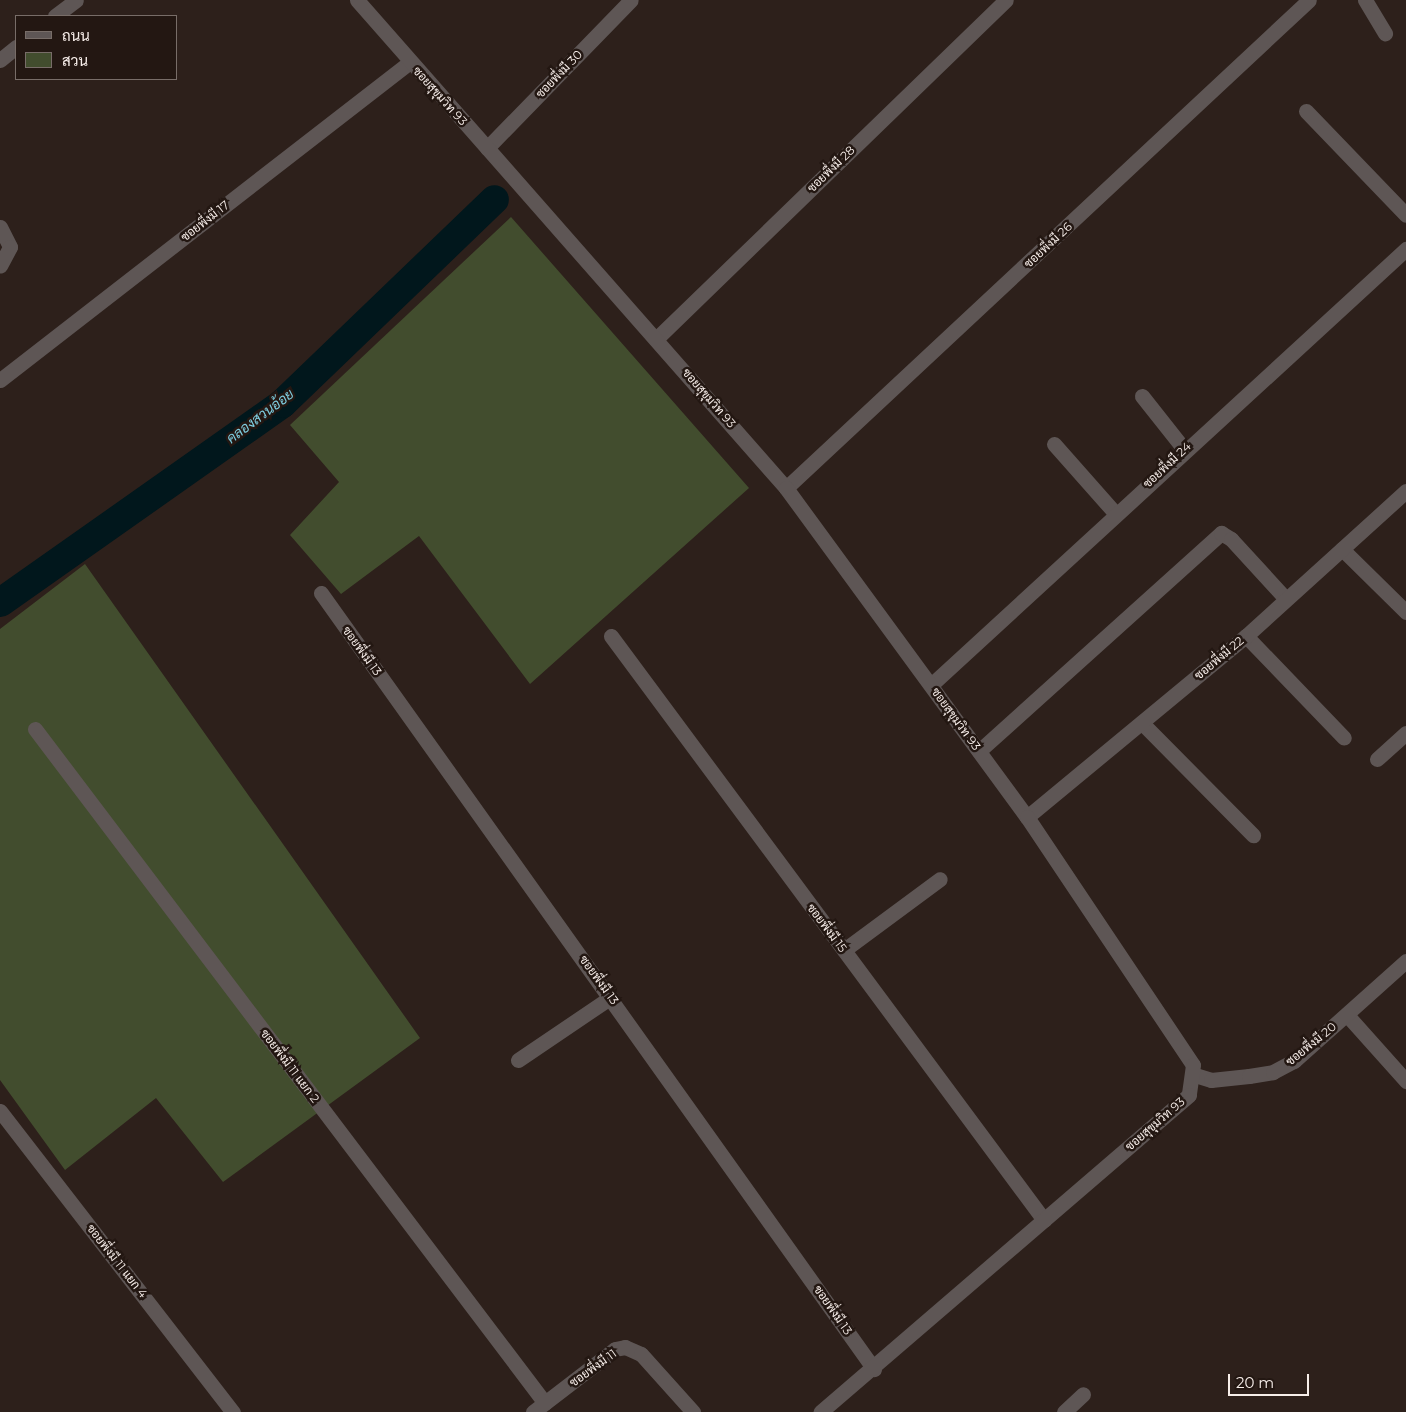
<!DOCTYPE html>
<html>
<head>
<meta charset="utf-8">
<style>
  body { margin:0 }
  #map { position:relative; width:1406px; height:1412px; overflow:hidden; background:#2d201b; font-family:Montserrat,Sarabun,sans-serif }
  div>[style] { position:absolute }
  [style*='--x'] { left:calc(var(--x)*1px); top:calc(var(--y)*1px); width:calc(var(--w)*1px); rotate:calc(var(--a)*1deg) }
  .green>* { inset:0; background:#424d2e }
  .canal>* { height:29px; margin:-14.5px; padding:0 14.5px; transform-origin:14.5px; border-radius:14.5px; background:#01171c }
  .minor>* { height:15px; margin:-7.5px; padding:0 7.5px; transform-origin:7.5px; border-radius:7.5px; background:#5e5655 }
  .tertiary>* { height:15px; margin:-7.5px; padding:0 7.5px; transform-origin:7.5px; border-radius:7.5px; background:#5e5655 }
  span { translate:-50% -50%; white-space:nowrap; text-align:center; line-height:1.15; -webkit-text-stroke:5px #231712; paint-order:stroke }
  .street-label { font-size:12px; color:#f7eeea }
  .water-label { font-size:14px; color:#7ecddf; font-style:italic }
  .legend { position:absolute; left:15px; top:15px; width:162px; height:65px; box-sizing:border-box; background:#231712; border:1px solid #786d68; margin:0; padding:6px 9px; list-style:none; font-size:15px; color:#f7eeea }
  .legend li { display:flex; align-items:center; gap:10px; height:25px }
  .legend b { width:25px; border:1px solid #786d68 }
  .scale { position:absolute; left:1228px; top:1374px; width:81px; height:22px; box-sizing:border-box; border:2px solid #f7eeea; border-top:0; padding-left:6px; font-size:15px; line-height:18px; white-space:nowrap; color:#f7eeea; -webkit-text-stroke:4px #231712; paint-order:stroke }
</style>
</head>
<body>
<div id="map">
  <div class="green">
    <i style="clip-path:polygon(511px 217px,749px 488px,530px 684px,419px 536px,341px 594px,290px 535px,339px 482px,290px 425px)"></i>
    <i style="clip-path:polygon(85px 564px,420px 1038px,223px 1182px,156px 1098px,65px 1170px,0 1080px,0 629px)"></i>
  </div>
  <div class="canal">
    <i style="--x:0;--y:602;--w:345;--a:-35.2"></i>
    <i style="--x:282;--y:403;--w:294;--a:-43.9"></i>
  </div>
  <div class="minor">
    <i style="--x:1365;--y:0;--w:39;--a:59"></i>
    <i style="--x:55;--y:16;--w:26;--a:-37"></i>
    <i style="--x:0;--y:60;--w:21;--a:-39"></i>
    <i style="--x:1306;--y:111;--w:144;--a:46.1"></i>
    <i style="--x:487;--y:148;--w:206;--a:-45.8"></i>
    <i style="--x:0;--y:227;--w:22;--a:63"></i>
    <i style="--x:10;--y:247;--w:21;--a:118"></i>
    <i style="--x:656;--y:339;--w:487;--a:-44.1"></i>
    <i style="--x:0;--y:380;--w:519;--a:-37.8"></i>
    <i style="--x:1142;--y:396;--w:68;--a:51.6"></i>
    <i style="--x:1054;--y:444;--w:92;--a:48.5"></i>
    <i style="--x:786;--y:488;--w:715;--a:-43.02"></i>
    <i style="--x:1342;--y:549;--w:90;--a:44.5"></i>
    <i style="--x:321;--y:593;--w:953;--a:54.53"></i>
    <i style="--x:611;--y:636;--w:727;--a:53.45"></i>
    <i style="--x:1246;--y:636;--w:141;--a:46.1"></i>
    <i style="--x:931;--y:685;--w:645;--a:-42.55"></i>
    <i style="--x:1142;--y:723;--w:158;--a:45.3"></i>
    <i style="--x:35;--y:729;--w:845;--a:52.89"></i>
    <i style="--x:979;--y:751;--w:326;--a:-42"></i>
    <i style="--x:1221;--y:533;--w:12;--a:31"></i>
    <i style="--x:1231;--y:539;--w:81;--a:47.5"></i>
    <i style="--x:1377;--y:759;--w:39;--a:-42"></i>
    <i style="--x:1027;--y:817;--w:284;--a:-39.6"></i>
    <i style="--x:1246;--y:636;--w:216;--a:-42.2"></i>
    <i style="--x:844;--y:950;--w:119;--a:-36.5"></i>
    <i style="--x:1347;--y:1015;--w:89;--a:48.2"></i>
    <i style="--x:518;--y:1060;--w:112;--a:-34.1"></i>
    <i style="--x:1195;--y:1075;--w:17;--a:17"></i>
    <i style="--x:1211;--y:1080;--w:38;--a:-6"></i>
    <i style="--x:1249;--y:1076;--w:24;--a:-9"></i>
    <i style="--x:1273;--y:1072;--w:24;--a:-28"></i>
    <i style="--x:1294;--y:1061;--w:150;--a:-41.8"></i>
    <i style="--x:0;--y:1111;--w:381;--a:52.3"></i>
    <i style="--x:533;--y:1412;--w:103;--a:-37.5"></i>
    <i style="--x:615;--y:1349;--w:10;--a:-11"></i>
    <i style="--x:625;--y:1347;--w:17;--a:24"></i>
    <i style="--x:641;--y:1354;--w:78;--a:48.1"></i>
    <i style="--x:1064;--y:1412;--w:26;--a:-43"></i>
  </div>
  <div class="tertiary">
    <i style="--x:357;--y:0;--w:650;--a:48.68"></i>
    <i style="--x:786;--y:488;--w:408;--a:53.8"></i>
    <i style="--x:1027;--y:817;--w:298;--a:56.2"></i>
    <i style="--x:1193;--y:1065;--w:30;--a:98"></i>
    <i style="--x:1189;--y:1095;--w:486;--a:139.3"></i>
  </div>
  <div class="street-label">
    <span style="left:559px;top:74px;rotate:-46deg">ซอยพึ่งมี 30</span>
    <span style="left:440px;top:96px;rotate:48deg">ซอยสุขุมวิท 93</span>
    <span style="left:831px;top:169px;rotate:-44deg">ซอยพึ่งมี 28</span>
    <span style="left:205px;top:221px;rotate:-38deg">ซอยพึ่งมี 17</span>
    <span style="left:1048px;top:245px;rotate:-43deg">ซอยพึ่งมี 26</span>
    <span style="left:709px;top:398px;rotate:49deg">ซอยสุขุมวิท 93</span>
    <span style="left:1167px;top:465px;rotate:-43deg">ซอยพึ่งมี 24</span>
    <span style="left:362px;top:651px;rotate:54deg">ซอยพึ่งมี 13</span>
    <span style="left:1219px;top:658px;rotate:-40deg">ซอยพึ่งมี 22</span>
    <span style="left:956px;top:719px;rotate:54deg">ซอยสุขุมวิท 93</span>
    <span style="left:827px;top:928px;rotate:53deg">ซอยพึ่งมี 15</span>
    <span style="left:599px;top:980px;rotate:54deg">ซอยพึ่งมี 13</span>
    <span style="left:1311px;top:1044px;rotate:-39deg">ซอยพึ่งมี 20</span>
    <span style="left:290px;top:1066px;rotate:53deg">ซอยพึ่งมี 11 แยก 2</span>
    <span style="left:1155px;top:1124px;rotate:-41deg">ซอยสุขุมวิท 93</span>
    <span style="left:117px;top:1261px;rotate:52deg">ซอยพึ่งมี 11 แยก 4</span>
    <span style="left:833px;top:1310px;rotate:55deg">ซอยพึ่งมี 13</span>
    <span style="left:593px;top:1368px;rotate:-36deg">ซอยพึ่งมี 11</span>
  </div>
  <div class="water-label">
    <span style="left:260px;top:416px;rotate:-37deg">คลองสวนอ้อย</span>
  </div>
  <ul class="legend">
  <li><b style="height:6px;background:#5e5655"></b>ถนน</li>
  <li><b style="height:14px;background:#424d2e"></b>สวน</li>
  </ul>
  <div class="scale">20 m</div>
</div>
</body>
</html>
